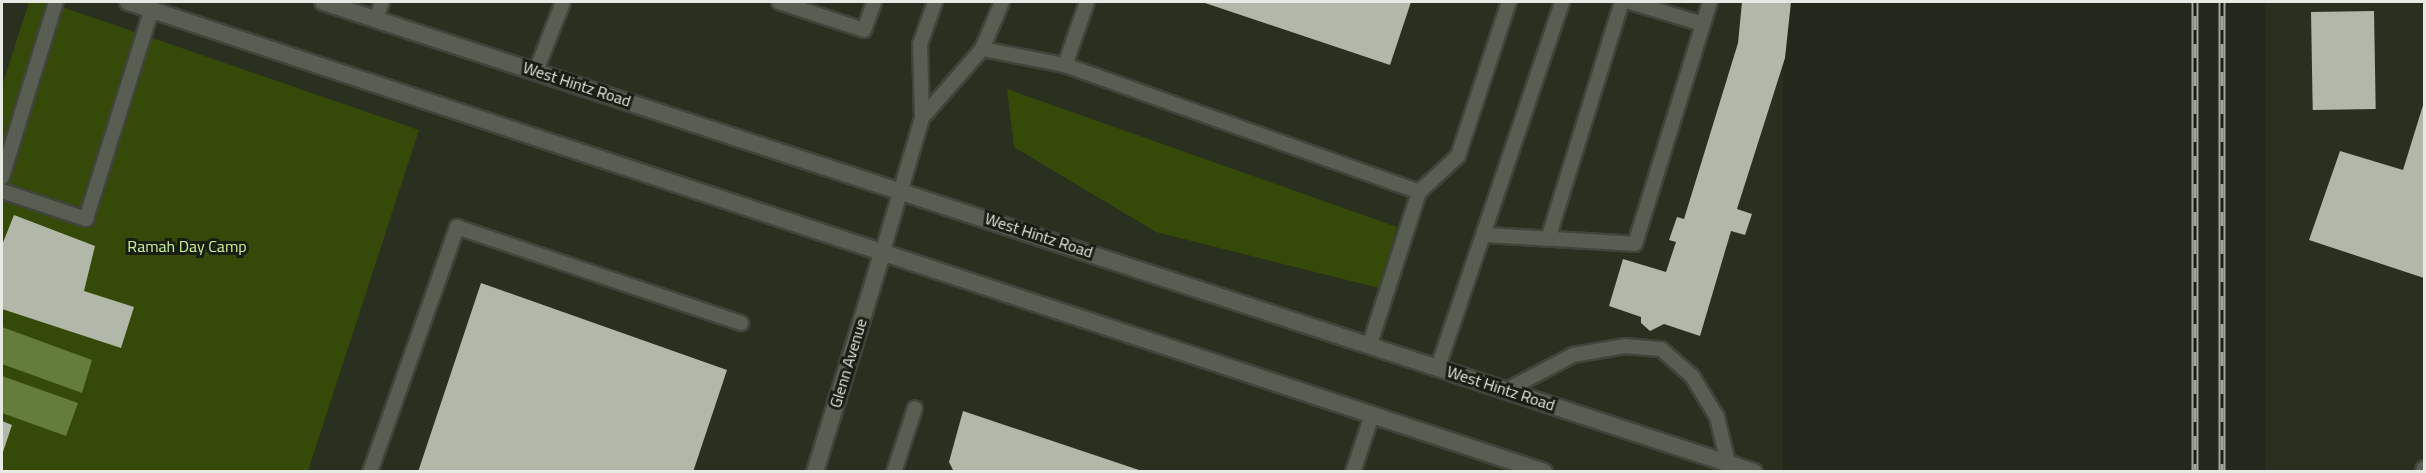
<!DOCTYPE html>
<html>
<head>
<meta charset="utf-8">
<style>
  body { margin:0 }
  #map { position:relative; width:2426px; height:473px; overflow:hidden; background:#23271c; font-family:"Titillium Web",sans-serif }
  div>[style] { position:absolute }
  [style*='--x'] { left:calc(var(--x)*1px); top:calc(var(--y)*1px); width:calc(var(--w)*1px); rotate:calc(var(--a)*1deg) }
  .built>* { inset:0; background:#29301f; transform-origin:0 0 }
  .green>* { inset:0; background:#354909 }
  .water>* { inset:0; background:#647d3a }
  .building>* { inset:0; background:#b1b7a9; transform-origin:0 0 }
  .roads { filter:drop-shadow(2px 0 #40443b) drop-shadow(-2px 0 #40443b) drop-shadow(0 2px #40443b) drop-shadow(0 -2px #40443b) }
  .service>* { height:14px; margin:-7px; padding:0 7px; transform-origin:7px; border-radius:7px; background:#585e51 }
  .minor>* { height:16px; margin:-8px; padding:0 8px; transform-origin:8px; border-radius:8px; background:#585e51 }
  .secondary>* { height:16px; margin:-8px; padding:0 8px; transform-origin:8px; border-radius:8px; background:#585e51 }
  .rail>* { height:7px; margin-top:-3.5px; transform-origin:0; background:repeating-linear-gradient(90deg,#191e13 0 14px,#a1a59c 0 28px); box-sizing:border-box; border-block:2px solid #a1a59c }
  span { translate:-50% -50%; white-space:nowrap; text-align:center; line-height:1.15; -webkit-text-stroke:6px #191e13; paint-order:stroke }
  .street-label { font-size:16px; color:#e6eae2 }
  .park-label { font-size:16px; color:#ccf292 }
  .frame { position:absolute; inset:0; border:3px solid #e6eae2; pointer-events:none }
</style>
</head>
<body>
<div id="map">
  <div class="built">
    <i style="left:2px;top:2px;width:1781px;height:469px"></i>
    <i style="left:2265px;top:2px;width:159px;height:469px"></i>
  </div>
  <div class="green">
    <i style="clip-path:polygon(29px 2px,48px 2px,419px 130px,308px 471px,2px 472px,2px 86px)"></i>
    <i style="clip-path:polygon(1007px 89px,1397px 227px,1379px 288px,1156px 232px,1014px 147px)"></i>
  </div>
  <div class="water">
    <i style="clip-path:polygon(2px 327px,92px 360px,82px 393px,2px 364px)"></i>
    <i style="clip-path:polygon(2px 376px,78px 403px,66px 436px,2px 413px)"></i>
  </div>
  <div class="building">
    <i style="clip-path:polygon(1202px 2px,1411px 2px,1390px 65px)"></i>
    <i style="clip-path:polygon(1742px 2px,1791px 2px,1785px 58px,1737px 209px,1752px 214px,1745px 235px,1731px 231px,1700px 336px,1664px 324px,1650px 331px,1641px 323px,1641px 317px,1609px 306px,1623px 259px,1666px 272px,1676px 242px,1669px 240px,1677px 217px,1684px 219px,1738px 43px)"></i>
    <i style="left:2374px;top:11px;width:98px;height:63px;rotate:89deg"></i>
    <i style="clip-path:polygon(2424px 102px,2424px 278px,2309px 240px,2340px 151px,2403px 170px)"></i>
    <i style="clip-path:polygon(14px 215px,95px 246px,84px 291px,134px 307px,121px 348px,2px 309px,2px 245px)"></i>
    <i style="clip-path:polygon(481px 283px,727px 370px,693px 472px,418px 472px)"></i>
    <i style="clip-path:polygon(963px 411px,1142px 471px,1142px 472px,954px 472px,949px 462px)"></i>
    <i style="clip-path:polygon(2px 421px,12px 425px,2px 455px)"></i>
  </div>
  <div class="roads">
    <div class="service">
      <i style="--x:779;--y:2;--w:89;--a:18.2"></i>
      <i style="--x:864;--y:30;--w:30;--a:-70"></i>
      <i style="--x:1087;--y:2;--w:67;--a:109.2"></i>
      <i style="--x:1065;--y:65;--w:376;--a:19.7"></i>
      <i style="--x:1419;--y:192;--w:160;--a:107.9"></i>
      <i style="--x:1630;--y:2;--w:76;--a:16.8"></i>
      <i style="--x:376;--y:18;--w:17;--a:-69"></i>
      <i style="--x:982;--y:49;--w:85;--a:10.9"></i>
      <i style="--x:536;--y:71;--w:74;--a:-68.6"></i>
      <i style="--x:922;--y:118;--w:91;--a:-49"></i>
      <i style="--x:982;--y:49;--w:51;--a:-66.9"></i>
      <i style="--x:2;--y:177;--w:183;--a:-72.9"></i>
      <i style="--x:2;--y:191;--w:89;--a:18.4"></i>
      <i style="--x:86;--y:219;--w:220;--a:-72.6"></i>
      <i style="--x:1419;--y:192;--w:53;--a:-42.7"></i>
      <i style="--x:1458;--y:156;--w:162;--a:-71.7"></i>
      <i style="--x:1485;--y:235;--w:150;--a:3.4"></i>
      <i style="--x:1635;--y:244;--w:253;--a:-72.8"></i>
      <i style="--x:1548;--y:239;--w:248;--a:-72.7"></i>
      <i style="--x:882;--y:254;--w:142;--a:-73.6"></i>
      <i style="--x:922;--y:118;--w:74;--a:-91.5"></i>
      <i style="--x:920;--y:44;--w:45;--a:-70.3"></i>
      <i style="--x:1438;--y:367;--w:385;--a:-71.2"></i>
      <i style="--x:1507;--y:390;--w:75;--a:-27.9"></i>
      <i style="--x:1573;--y:355;--w:53;--a:-9.8"></i>
      <i style="--x:1625;--y:346;--w:36;--a:5"></i>
      <i style="--x:1661;--y:349;--w:41;--a:41.1"></i>
      <i style="--x:1692;--y:376;--w:48;--a:58.6"></i>
      <i style="--x:1717;--y:417;--w:47;--a:76.6"></i>
      <i style="--x:370;--y:472;--w:260;--a:-70.4"></i>
      <i style="--x:457;--y:227;--w:300;--a:18.7"></i>
      <i style="--x:894;--y:472;--w:67;--a:-71.8"></i>
      <i style="--x:1353;--y:472;--w:60;--a:-71.6"></i>
      <i style="--x:2423;--y:472;--w:4;--a:-76"></i>
    </div>
    <div class="minor">
      <i style="--x:815;--y:472;--w:228;--a:-72.9"></i>
    </div>
    <div class="secondary">
      <i style="--x:128;--y:2;--w:1492;--a:18.36"></i>
      <i style="--x:323;--y:2;--w:1506;--a:18.18"></i>
    </div>
  </div>
  <div class="rail">
    <i style="--x:2195;--y:2;--w:470;--a:90"></i>
    <i style="--x:2222;--y:2;--w:470;--a:90"></i>
  </div>
  <div class="street-label">
    <span style="left:577px;top:84px;rotate:18deg">West Hintz Road</span>
    <span style="left:1039px;top:235px;rotate:18deg">West Hintz Road</span>
    <span style="left:848px;top:363px;rotate:-73deg">Glenn Avenue</span>
    <span style="left:1501px;top:388px;rotate:18deg">West Hintz Road</span>
  </div>
  <div class="park-label">
    <span style="left:187px;top:246px">Ramah Day Camp</span>
  </div>
  <div class="frame"></div>
</div>
</body>
</html>
